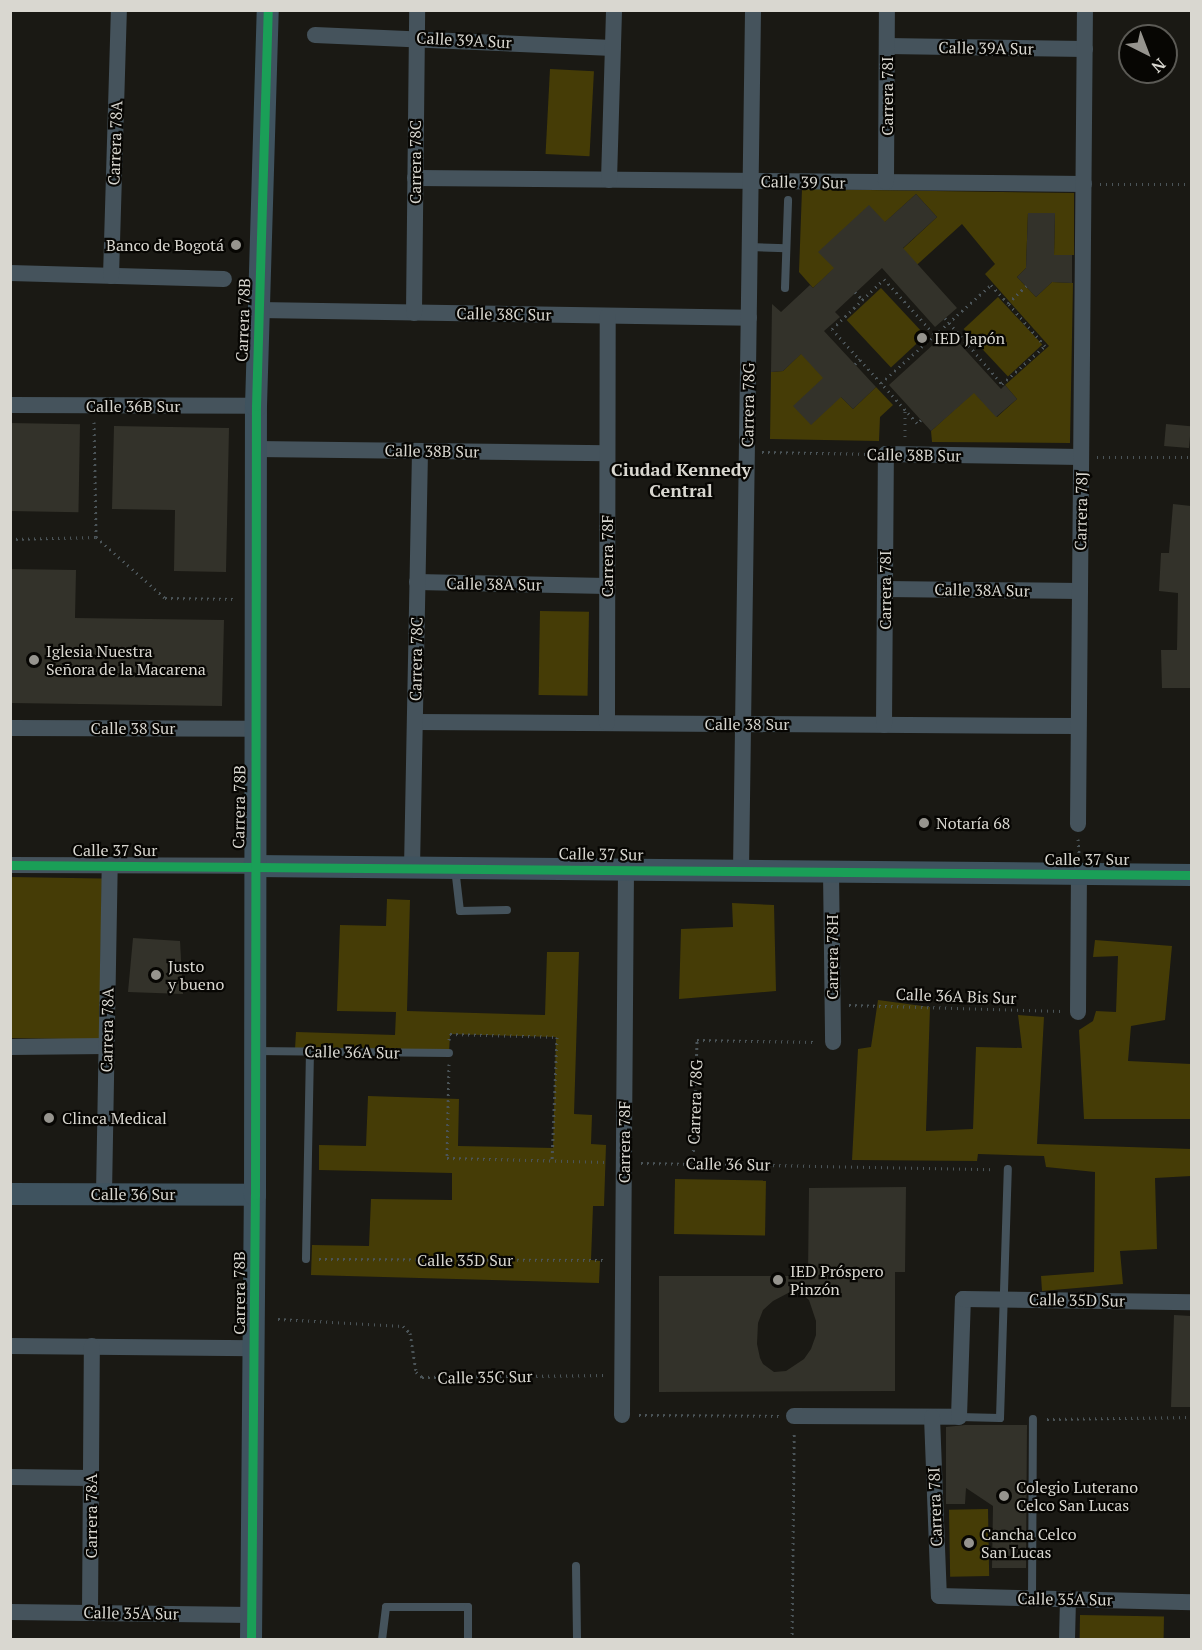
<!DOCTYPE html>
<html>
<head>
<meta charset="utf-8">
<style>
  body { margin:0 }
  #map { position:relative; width:1202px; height:1650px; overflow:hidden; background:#1a1914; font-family:"PT Serif",serif }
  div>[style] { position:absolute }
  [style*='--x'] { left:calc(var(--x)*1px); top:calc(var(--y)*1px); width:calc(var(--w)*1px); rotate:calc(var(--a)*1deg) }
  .green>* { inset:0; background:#453c06; transform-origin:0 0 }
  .building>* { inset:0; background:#33322a; transform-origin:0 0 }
  .path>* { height:3px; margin-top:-1.5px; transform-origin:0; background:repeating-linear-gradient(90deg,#4b5458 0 1.5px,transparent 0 6px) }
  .lane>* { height:8px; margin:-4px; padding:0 4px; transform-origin:4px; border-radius:4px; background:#45535c }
  .street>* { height:16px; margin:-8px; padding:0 8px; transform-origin:8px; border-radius:8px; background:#45535c }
  .secondary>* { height:22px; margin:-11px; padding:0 11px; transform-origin:11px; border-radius:11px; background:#3f535f }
  .cycleway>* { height:9px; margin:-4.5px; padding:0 4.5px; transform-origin:4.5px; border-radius:4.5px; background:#1a9f57 }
  .dots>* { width:16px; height:16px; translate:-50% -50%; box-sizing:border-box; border:3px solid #070603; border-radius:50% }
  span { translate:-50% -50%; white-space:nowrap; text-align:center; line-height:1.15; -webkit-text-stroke:4.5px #070603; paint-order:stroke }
  .street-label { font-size:16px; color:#d9d7d0 }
  .poi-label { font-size:16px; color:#d9d7d0 }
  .right { translate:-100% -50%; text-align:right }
  .left { translate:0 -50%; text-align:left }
  .neighbourhood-label { font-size:18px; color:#d9d7d0; font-weight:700 }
  .frame { position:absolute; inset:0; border:12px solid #d9d7d0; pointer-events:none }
  .north { position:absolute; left:1118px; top:24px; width:60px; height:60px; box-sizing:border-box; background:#070603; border:2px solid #5b5a55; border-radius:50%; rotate:138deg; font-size:16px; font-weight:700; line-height:24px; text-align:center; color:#d9d7d0 }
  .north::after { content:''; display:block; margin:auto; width:21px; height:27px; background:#96948e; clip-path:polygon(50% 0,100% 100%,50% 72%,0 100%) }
</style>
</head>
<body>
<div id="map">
  <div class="green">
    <i style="left:550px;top:69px;width:44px;height:85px;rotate:3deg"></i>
    <i style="clip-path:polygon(802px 189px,1074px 193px,1074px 255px,1054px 255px,1055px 213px,1028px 213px,1026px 268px,1017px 277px,1036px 297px,1052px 282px,1073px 283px,1070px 443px,932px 442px,931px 431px,974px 392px,997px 417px,1017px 399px,1005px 385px,1049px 346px,985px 274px,995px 264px,962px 224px,909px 272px,895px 256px,937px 217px,916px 194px,813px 288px,799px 272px)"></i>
    <i style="left:881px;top:288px;width:65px;height:47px;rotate:47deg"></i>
    <i style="left:998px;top:297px;width:65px;height:47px;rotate:47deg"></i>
    <i style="clip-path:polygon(811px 344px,841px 397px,853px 409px,876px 387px,893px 405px,880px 417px,879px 441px,770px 439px,771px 372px,783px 371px)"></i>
    <i style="left:540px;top:611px;width:49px;height:84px;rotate:1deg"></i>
    <i style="left:11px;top:877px;width:91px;height:161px;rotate:1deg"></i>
    <i style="clip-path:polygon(387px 899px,410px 900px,407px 1011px,545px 1015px,547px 952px,579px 952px,574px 1114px,592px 1115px,591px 1144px,606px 1145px,604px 1206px,593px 1206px,591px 1260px,600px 1261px,599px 1283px,311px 1275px,312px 1245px,369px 1246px,371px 1199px,452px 1200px,452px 1173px,319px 1170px,319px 1145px,366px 1146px,368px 1096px,459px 1099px,458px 1146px,553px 1148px,556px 1037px,450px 1034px,449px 1053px,295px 1049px,296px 1032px,395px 1035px,396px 1012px,337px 1011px,340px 925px,386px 926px)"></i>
    <i style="clip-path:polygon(732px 903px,774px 905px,776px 991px,679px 999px,681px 929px,733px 927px)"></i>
    <i style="clip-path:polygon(1095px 940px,1172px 946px,1165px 1020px,1131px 1026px,1128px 1061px,1191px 1064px,1191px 1119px,1084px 1119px,1079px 1030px,1093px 1021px,1096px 1011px,1116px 1012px,1118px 956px,1093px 957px)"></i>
    <i style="clip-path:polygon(878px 1000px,930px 1007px,926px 1131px,973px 1129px,976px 1047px,1022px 1048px,1018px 1015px,1044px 1017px,1037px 1144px,1191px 1149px,1191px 1176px,1155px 1178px,1157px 1249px,1120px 1251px,1123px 1284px,1042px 1291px,1041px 1276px,1094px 1272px,1095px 1172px,1046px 1167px,1044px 1156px,978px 1154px,977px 1161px,852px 1160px,858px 1049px,871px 1047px)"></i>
    <i style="left:675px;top:1179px;width:91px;height:55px;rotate:1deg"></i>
    <i style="left:988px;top:1509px;width:67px;height:39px;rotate:89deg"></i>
    <i style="left:1080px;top:1615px;width:84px;height:24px;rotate:1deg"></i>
  </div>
  <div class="building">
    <i style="clip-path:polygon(916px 194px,937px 217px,903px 248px,957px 308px,935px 327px,882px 268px,835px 312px,840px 317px,824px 331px,876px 387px,853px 409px,841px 397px,811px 425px,793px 406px,823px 378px,801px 354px,783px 371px,771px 372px,772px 304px,781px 312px,810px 285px,813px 288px,834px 268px,818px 252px,869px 205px,885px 222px)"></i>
    <i style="clip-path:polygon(1028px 213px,1055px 213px,1054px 255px,1072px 255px,1072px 283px,1052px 282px,1036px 297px,1017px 277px,1026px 268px)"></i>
    <i style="clip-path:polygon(948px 331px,1001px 389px,1005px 385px,1017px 399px,996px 417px,974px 393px,931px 431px,889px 385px)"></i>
    <i style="left:10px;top:423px;width:70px;height:88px;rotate:1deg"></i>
    <i style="left:1166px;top:424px;width:25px;height:22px;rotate:5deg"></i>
    <i style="clip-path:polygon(114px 426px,229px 428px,226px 572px,174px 571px,175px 510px,112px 509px)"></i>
    <i style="clip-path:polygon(1173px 504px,1191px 506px,1191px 688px,1162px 688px,1161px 650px,1177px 650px,1178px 593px,1159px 591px,1161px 553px,1169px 553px)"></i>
    <i style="clip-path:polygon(10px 569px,76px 570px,75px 618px,224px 620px,222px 706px,10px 703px)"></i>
    <i style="clip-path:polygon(133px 938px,180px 941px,183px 994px,128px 992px)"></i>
    <i style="clip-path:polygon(evenodd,906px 1187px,905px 1272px,895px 1272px,895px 1391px,659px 1392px,659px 1276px,808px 1276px,809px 1188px,906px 1187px,792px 1291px,798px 1291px,809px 1300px,816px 1321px,816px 1335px,811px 1349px,804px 1359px,786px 1371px,774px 1372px,763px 1364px,760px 1358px,757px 1344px,758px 1323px,763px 1310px,773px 1301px,792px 1291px)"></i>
    <i style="clip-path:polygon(1174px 1315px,1191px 1316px,1191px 1407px,1171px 1407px)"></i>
    <i style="clip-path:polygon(965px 1425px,1027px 1425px,1026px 1568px,992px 1568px,993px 1506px,966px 1488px,965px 1504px,946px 1504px,946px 1427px)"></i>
  </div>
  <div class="path">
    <i style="--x:1100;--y:184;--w:92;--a:0"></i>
    <i style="--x:855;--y:292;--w:11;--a:45"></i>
    <i style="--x:945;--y:318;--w:87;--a:49.2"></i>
    <i style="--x:1002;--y:384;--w:57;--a:-41.5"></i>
    <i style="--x:1045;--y:346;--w:57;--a:-130.7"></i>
    <i style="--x:855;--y:364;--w:7;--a:-45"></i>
    <i style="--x:881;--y:383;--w:73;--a:-132.2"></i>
    <i style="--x:832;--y:329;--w:72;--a:-43.9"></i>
    <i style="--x:884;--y:279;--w:76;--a:47.7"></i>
    <i style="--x:921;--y:420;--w:5;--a:143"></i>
    <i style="--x:917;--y:423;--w:54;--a:-132"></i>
    <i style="--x:881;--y:383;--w:147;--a:-41.7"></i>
    <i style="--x:991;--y:285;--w:25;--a:47"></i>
    <i style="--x:1008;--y:303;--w:25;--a:-43"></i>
    <i style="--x:94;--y:422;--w:115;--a:89"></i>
    <i style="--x:905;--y:437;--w:26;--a:-90"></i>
    <i style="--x:762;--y:452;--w:108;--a:1.1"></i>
    <i style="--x:1097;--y:457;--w:95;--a:0"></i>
    <i style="--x:10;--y:539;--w:86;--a:-1.3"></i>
    <i style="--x:96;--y:537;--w:92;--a:41.5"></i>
    <i style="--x:165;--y:598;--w:70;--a:0.8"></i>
    <i style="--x:1078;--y:839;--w:15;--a:86"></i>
    <i style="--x:849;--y:1005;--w:212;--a:1.6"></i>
    <i style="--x:449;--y:1040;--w:6;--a:-81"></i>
    <i style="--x:450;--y:1034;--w:107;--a:1.6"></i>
    <i style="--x:557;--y:1037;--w:123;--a:92.3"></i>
    <i style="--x:449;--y:1064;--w:94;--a:91.2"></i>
    <i style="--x:447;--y:1158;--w:160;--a:1.4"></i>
    <i style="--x:641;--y:1163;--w:353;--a:1"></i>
    <i style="--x:693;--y:1163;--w:123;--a:-88.1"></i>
    <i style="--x:697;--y:1040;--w:119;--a:1"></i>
    <i style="--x:319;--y:1259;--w:287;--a:0.2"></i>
    <i style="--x:278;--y:1319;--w:125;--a:3.2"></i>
    <i style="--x:403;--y:1326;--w:10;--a:45"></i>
    <i style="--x:410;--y:1333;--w:39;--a:81"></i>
    <i style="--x:416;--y:1372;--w:8;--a:40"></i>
    <i style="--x:422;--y:1377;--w:184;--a:-0.6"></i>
    <i style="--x:639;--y:1415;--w:140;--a:0.4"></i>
    <i style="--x:1047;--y:1419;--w:145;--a:-0.8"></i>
    <i style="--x:792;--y:1640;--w:208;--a:-89.4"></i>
  </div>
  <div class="lane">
    <i style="--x:749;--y:247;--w:37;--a:2"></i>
    <i style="--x:785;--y:288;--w:88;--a:-88"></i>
    <i style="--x:455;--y:868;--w:43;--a:83.4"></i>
    <i style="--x:460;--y:911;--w:47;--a:-1.2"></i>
    <i style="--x:255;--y:1051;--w:194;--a:0.6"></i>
    <i style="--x:306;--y:1259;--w:208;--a:-88.9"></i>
    <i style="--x:959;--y:1417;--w:41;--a:1.4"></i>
    <i style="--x:1000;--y:1418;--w:249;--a:-88.2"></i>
    <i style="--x:576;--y:1566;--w:74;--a:89.2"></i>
    <i style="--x:1032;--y:1598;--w:179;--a:-89.7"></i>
    <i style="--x:382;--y:1640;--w:33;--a:-83"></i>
    <i style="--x:386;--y:1607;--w:82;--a:0"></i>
    <i style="--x:468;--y:1607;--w:33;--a:90"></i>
  </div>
  <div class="street">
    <i style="--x:315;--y:35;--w:298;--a:2.5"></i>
    <i style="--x:887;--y:46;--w:198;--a:0.9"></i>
    <i style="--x:415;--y:178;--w:669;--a:0.51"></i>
    <i style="--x:609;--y:180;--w:170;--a:-88.3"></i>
    <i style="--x:886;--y:182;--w:172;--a:-89.7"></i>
    <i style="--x:10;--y:273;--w:214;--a:1.6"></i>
    <i style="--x:111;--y:276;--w:266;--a:-88.3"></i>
    <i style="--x:259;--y:310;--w:490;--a:0.9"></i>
    <i style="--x:414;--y:313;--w:303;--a:-89.4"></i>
    <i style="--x:10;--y:405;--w:246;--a:0.2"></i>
    <i style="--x:256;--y:449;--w:351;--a:0.7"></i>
    <i style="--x:417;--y:582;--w:190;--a:1.2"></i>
    <i style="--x:885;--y:589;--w:195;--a:0.6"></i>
    <i style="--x:415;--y:722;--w:663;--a:0.35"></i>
    <i style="--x:607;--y:723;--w:407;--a:-89.9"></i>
    <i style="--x:884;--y:725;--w:271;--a:-89.6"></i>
    <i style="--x:886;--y:454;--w:195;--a:0.9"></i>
    <i style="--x:10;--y:728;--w:245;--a:0.2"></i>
    <i style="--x:1078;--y:824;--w:814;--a:-89.51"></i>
    <i style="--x:10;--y:865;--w:244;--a:0.2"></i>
    <i style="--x:412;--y:868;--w:417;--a:-88.9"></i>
    <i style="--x:741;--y:871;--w:861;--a:-89.2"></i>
    <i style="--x:831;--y:871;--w:171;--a:89.3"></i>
    <i style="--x:1078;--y:1012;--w:138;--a:-89.6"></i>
    <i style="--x:10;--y:1047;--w:96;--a:-0.6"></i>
    <i style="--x:104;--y:1194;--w:329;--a:-89"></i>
    <i style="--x:10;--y:1346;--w:244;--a:0.5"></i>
    <i style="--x:622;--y:1415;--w:545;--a:-89.58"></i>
    <i style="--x:794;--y:1416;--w:165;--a:0.3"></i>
    <i style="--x:959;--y:1417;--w:118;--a:-88.1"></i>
    <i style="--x:963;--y:1299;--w:229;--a:0.8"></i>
    <i style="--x:932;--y:1417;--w:179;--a:87.8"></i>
    <i style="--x:939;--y:1596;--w:253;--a:1.4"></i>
    <i style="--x:10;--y:1477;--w:81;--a:0.7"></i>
    <i style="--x:10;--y:1612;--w:241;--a:0.7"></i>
    <i style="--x:90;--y:1613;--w:267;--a:-89.6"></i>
    <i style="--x:1067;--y:1640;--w:41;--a:-88.6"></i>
  </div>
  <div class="secondary">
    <i style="--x:254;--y:866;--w:938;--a:0.55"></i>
    <i style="--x:10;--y:1194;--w:245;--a:0.2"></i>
    <i style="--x:251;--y:1640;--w:445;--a:-89.5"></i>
    <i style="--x:255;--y:1195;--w:789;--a:-89.93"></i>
    <i style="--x:256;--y:406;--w:396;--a:-88.3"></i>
  </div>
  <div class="cycleway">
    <i style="--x:10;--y:865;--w:1182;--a:0.48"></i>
    <i style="--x:251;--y:1640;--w:445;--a:-89.5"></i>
    <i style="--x:255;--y:1195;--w:789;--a:-89.93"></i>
    <i style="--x:256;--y:406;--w:396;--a:-88.3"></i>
  </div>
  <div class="dots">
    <i style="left:236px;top:245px;background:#96948e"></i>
    <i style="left:922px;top:338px;background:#96948e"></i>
    <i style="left:34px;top:660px;background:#96948e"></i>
    <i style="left:924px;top:823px;background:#96948e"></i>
    <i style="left:156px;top:975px;background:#96948e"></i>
    <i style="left:49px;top:1118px;background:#96948e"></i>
    <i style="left:778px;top:1280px;background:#96948e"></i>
    <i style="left:1004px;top:1496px;background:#96948e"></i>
    <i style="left:969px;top:1543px;background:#96948e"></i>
  </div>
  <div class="street-label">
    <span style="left:464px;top:40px;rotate:3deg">Calle 39A Sur</span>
    <span style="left:986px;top:48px;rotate:1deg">Calle 39A Sur</span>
    <span style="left:887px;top:96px;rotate:-90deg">Carrera 78I</span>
    <span style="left:115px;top:143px;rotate:-88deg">Carrera 78A</span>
    <span style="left:415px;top:162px;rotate:-90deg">Carrera 78C</span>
    <span style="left:803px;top:182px;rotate:1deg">Calle 39 Sur</span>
    <span style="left:504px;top:314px;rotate:1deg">Calle 38C Sur</span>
    <span style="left:243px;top:320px;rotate:-88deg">Carrera 78B</span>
    <span style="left:748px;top:405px;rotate:-89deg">Carrera 78G</span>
    <span style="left:133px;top:406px">Calle 36B Sur</span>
    <span style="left:432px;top:451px;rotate:1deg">Calle 38B Sur</span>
    <span style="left:914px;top:455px;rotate:1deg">Calle 38B Sur</span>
    <span style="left:1081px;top:511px;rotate:-89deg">Carrera 78J</span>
    <span style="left:607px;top:556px;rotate:-90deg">Carrera 78F</span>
    <span style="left:494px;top:584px;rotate:1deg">Calle 38A Sur</span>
    <span style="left:885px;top:590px;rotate:-90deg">Carrera 78I</span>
    <span style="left:982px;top:590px;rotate:1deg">Calle 38A Sur</span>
    <span style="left:416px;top:659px;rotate:-89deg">Carrera 78C</span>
    <span style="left:747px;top:724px">Calle 38 Sur</span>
    <span style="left:133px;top:728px">Calle 38 Sur</span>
    <span style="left:239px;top:807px;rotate:-89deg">Carrera 78B</span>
    <span style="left:115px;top:850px">Calle 37 Sur</span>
    <span style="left:601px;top:854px;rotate:1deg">Calle 37 Sur</span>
    <span style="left:1087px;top:859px">Calle 37 Sur</span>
    <span style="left:832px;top:957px;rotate:-90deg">Carrera 78H</span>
    <span style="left:956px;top:996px;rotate:2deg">Calle 36A Bis Sur</span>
    <span style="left:107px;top:1030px;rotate:-89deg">Carrera 78A</span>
    <span style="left:352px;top:1052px;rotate:1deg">Calle 36A Sur</span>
    <span style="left:695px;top:1102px;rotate:-88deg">Carrera 78G</span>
    <span style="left:624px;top:1142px;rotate:-90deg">Carrera 78F</span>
    <span style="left:728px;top:1164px;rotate:1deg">Calle 36 Sur</span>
    <span style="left:133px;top:1194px">Calle 36 Sur</span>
    <span style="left:465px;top:1260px">Calle 35D Sur</span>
    <span style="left:239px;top:1293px;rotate:-90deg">Carrera 78B</span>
    <span style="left:1077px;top:1300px;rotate:1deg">Calle 35D Sur</span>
    <span style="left:485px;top:1377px;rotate:-1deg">Calle 35C Sur</span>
    <span style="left:935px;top:1507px;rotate:-92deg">Carrera 78I</span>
    <span style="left:91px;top:1516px;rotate:-90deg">Carrera 78A</span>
    <span style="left:1065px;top:1599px;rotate:1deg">Calle 35A Sur</span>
    <span style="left:131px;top:1613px;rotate:1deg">Calle 35A Sur</span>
  </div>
  <div class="poi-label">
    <span class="right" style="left:224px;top:245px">Banco de Bogotá</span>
    <span class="left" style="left:934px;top:338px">IED Japón</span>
    <span class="left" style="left:46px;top:660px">Iglesia Nuestra<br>Señora de la Macarena</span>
    <span class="left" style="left:936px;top:823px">Notaría 68</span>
    <span class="left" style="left:168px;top:975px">Justo<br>y bueno</span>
    <span class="left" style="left:62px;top:1118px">Clinca Medical</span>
    <span class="left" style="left:790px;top:1280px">IED Próspero<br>Pinzón</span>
    <span class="left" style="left:1016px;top:1496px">Colegio Luterano<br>Celco San Lucas</span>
    <span class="left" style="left:981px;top:1543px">Cancha Celco<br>San Lucas</span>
  </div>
  <div class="neighbourhood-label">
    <span style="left:681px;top:480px">Ciudad Kennedy<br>Central</span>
  </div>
  <div class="frame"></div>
  <div class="north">N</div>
</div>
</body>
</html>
